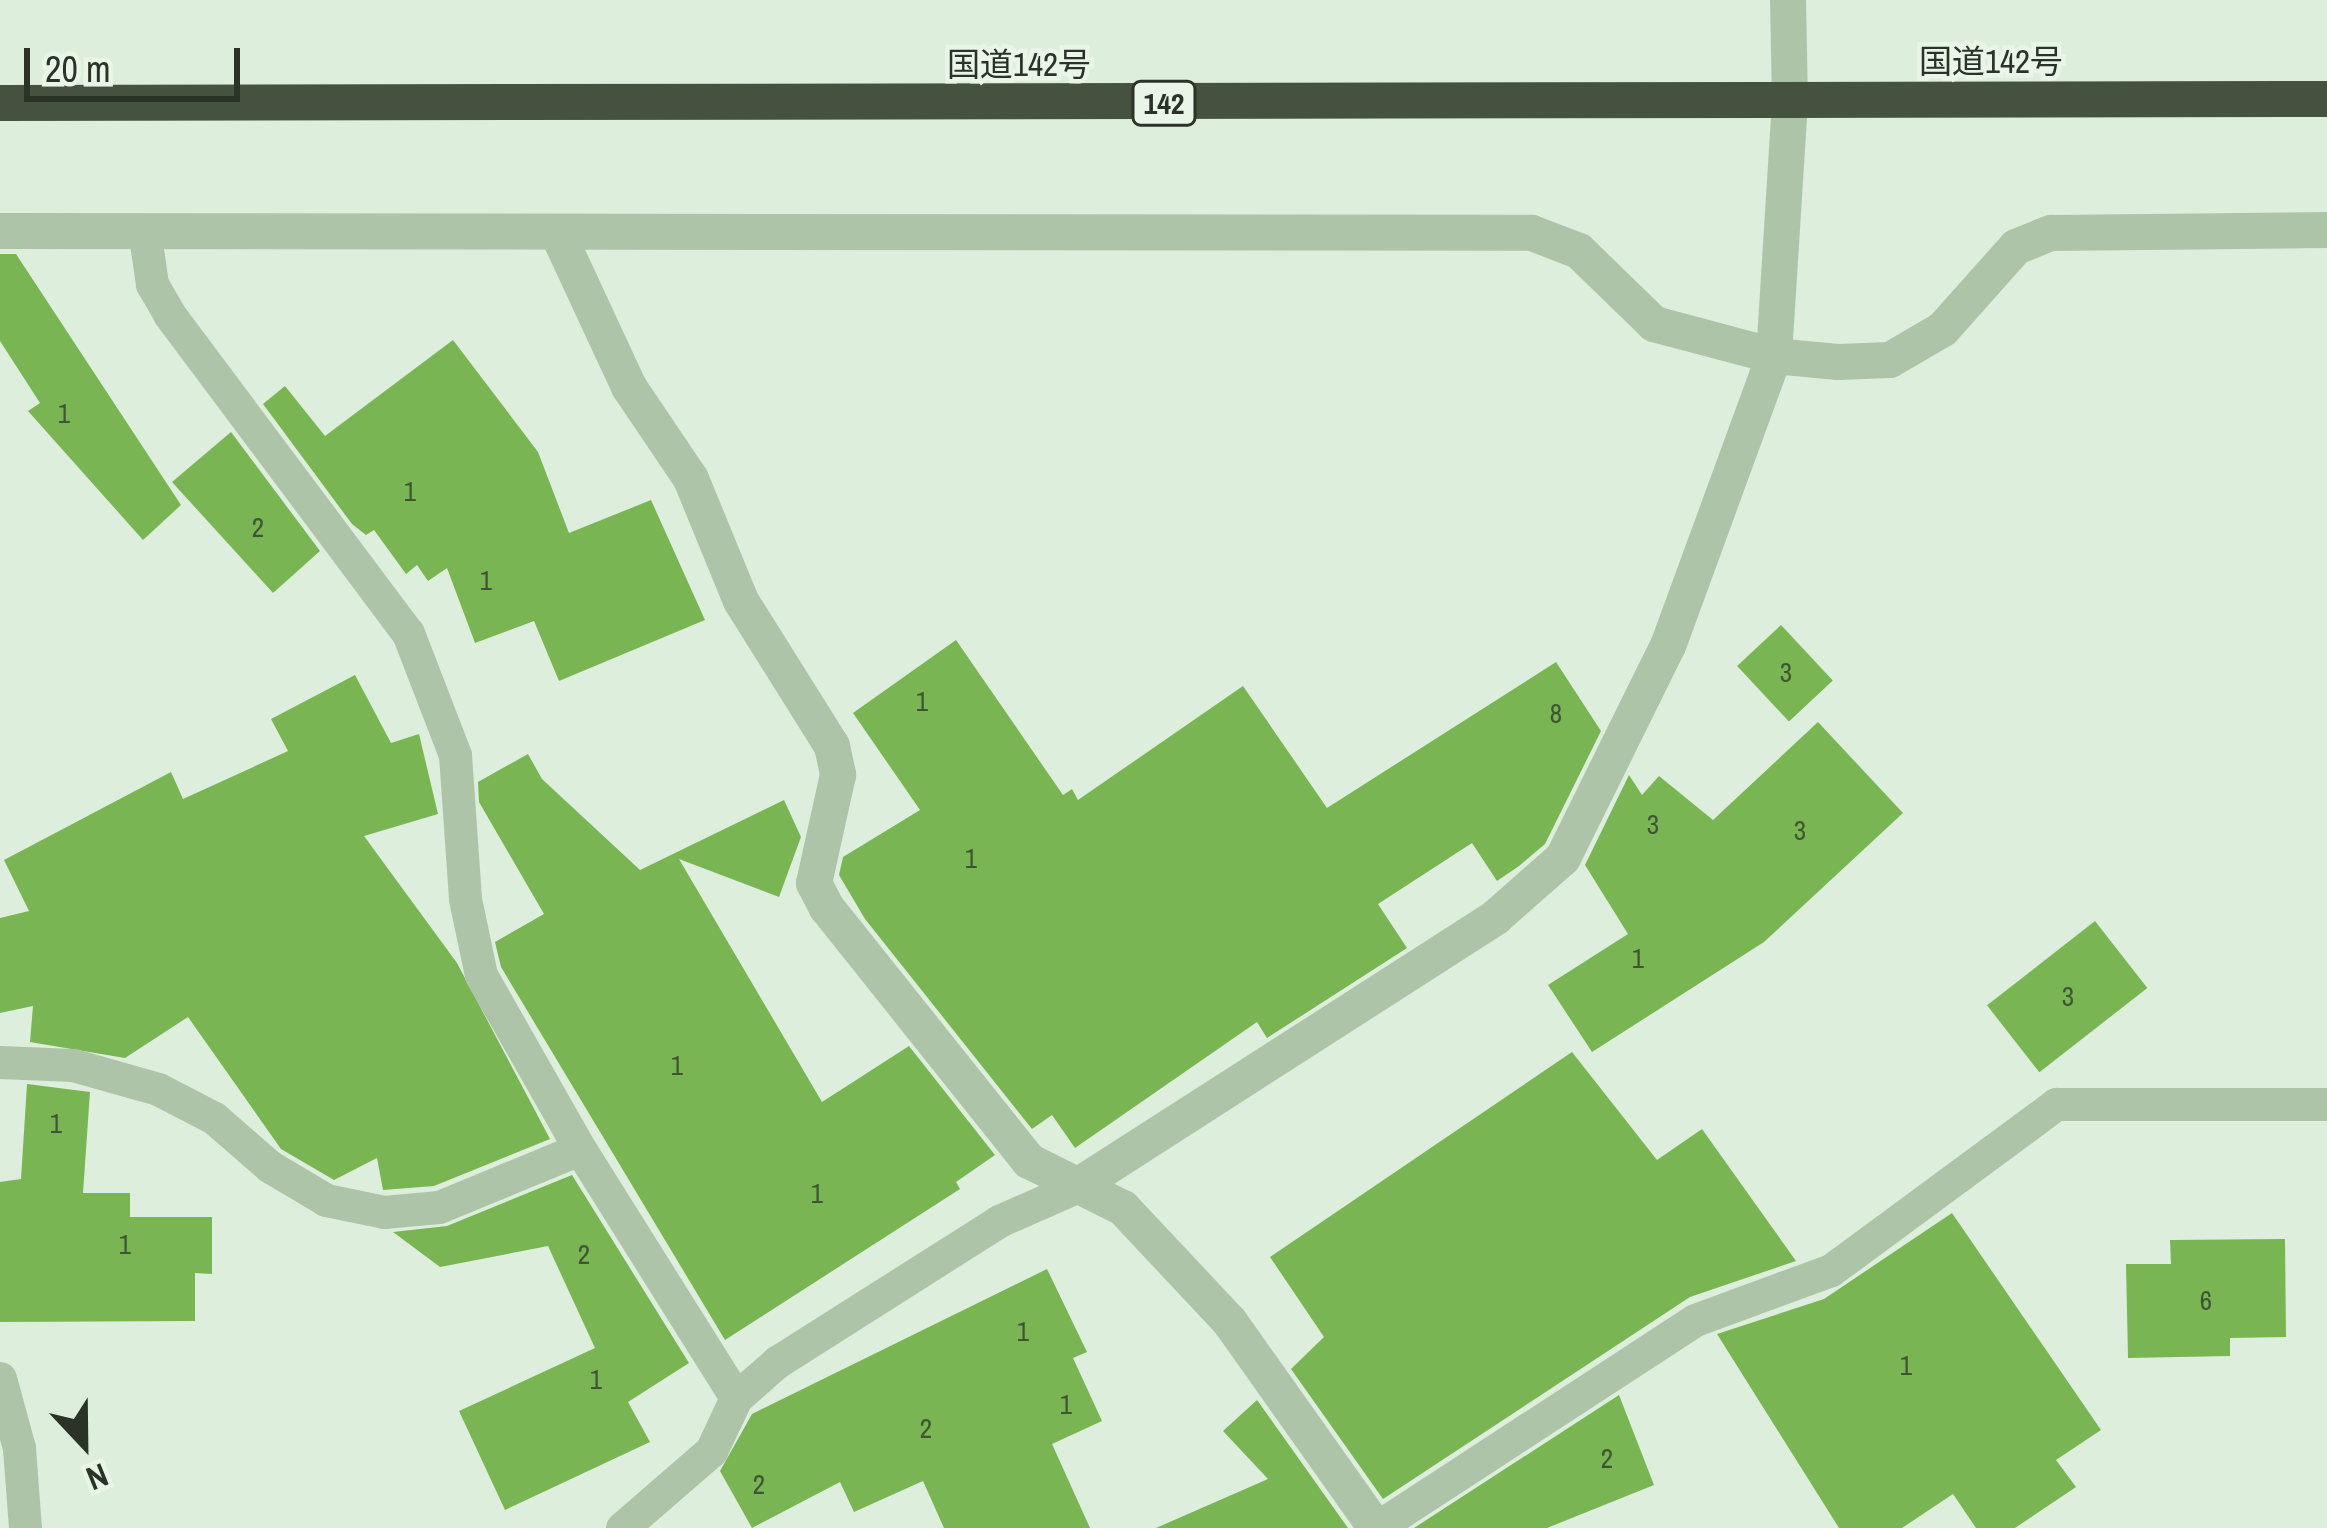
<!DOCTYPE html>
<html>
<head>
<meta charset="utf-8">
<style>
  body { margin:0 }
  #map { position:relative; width:2327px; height:1528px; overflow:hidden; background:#deeedc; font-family:"Archivo Narrow","Noto Sans JP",sans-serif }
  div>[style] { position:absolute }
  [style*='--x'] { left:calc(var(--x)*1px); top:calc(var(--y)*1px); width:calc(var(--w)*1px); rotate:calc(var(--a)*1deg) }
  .building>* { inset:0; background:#79b552; transform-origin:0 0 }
  .lane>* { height:33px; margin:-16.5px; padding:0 16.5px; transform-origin:16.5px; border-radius:16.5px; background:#aec4a9 }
  .street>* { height:36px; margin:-18px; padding:0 18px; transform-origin:18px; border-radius:18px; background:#aec4a9 }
  .highway>* { height:36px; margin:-18px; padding:0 18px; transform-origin:18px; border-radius:18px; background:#465240 }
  span { translate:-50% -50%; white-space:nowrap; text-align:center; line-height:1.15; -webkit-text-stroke:9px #e9f6e7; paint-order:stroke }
  .number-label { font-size:27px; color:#3e5432 }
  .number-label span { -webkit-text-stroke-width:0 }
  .shield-label span { padding:3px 9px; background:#e9f6e7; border:3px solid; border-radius:9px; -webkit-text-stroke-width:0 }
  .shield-label { font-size:30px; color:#2b3328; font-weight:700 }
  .street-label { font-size:33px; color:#2b3328 }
  .north { position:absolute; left:24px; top:1384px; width:120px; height:120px; -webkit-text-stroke:9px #e9f6e7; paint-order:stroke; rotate:158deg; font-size:33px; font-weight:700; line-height:48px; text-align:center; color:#2b3328 }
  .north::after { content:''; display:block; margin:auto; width:42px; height:54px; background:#2b3328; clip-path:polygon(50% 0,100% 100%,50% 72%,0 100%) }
  .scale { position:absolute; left:24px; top:48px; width:216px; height:54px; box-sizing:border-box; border:6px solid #2b3328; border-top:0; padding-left:15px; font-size:36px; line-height:42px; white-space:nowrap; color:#2b3328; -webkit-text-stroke:9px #e9f6e7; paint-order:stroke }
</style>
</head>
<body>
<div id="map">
  <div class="building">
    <i style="clip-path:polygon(0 254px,16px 254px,181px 505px,143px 540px,28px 411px,40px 403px,0 341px)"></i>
    <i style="clip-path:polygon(453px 340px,538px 452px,569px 533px,651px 500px,705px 620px,559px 681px,534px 621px,475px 643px,447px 568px,428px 581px,417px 565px,406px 574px,374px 530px,366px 535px,352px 524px,263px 404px,285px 386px,325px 436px)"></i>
    <i style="clip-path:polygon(231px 432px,320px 551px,273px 593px,172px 482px)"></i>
    <i style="left:1781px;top:625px;width:76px;height:60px;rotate:47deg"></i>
    <i style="clip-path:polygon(956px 640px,1063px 795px,1072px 789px,1078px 800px,1243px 686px,1327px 808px,1556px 662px,1601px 731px,1545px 844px,1519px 866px,1497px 881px,1472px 843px,1378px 904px,1407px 948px,1267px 1038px,1257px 1022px,1075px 1148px,1052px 1115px,1032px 1129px,865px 919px,839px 875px,843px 857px,920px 810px,853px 713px)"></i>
    <i style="clip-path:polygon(355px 675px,391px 743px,419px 734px,438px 814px,364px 836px,457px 963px,550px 1139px,434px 1186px,383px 1190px,377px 1158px,334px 1180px,281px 1149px,188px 1017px,125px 1058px,30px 1042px,33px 1006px,0 1013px,0 918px,29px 911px,4px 860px,171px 772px,183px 799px,288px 751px,271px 719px)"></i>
    <i style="clip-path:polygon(1818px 722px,1903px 813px,1764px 942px,1592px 1052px,1548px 985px,1628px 934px,1585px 865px,1629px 775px,1642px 795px,1659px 776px,1713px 820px)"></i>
    <i style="clip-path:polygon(528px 754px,542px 779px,640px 870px,784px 800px,801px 837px,779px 897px,679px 859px,822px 1102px,909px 1046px,995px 1155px,956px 1182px,960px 1189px,725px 1340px,501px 967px,495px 942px,544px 914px,479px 802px,478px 782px)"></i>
    <i style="left:2095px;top:921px;width:85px;height:137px;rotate:52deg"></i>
    <i style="clip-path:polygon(1572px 1052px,1657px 1160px,1702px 1129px,1796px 1261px,1690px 1297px,1383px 1499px,1291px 1369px,1324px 1337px,1270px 1257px)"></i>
    <i style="clip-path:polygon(27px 1084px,90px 1092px,83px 1193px,130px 1193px,130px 1217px,212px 1217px,212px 1274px,195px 1273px,195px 1321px,0 1322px,0 1182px,21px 1179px)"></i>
    <i style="clip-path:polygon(572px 1175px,689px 1363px,628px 1402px,650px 1442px,505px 1510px,459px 1411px,595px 1348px,548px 1246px,440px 1267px,393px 1232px,447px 1226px)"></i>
    <i style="clip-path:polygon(1952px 1213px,2101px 1430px,2056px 1460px,2076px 1487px,2015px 1528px,1976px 1528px,1953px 1494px,1902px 1528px,1839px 1528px,1717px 1334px,1824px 1299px)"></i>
    <i style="clip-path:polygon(2285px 1239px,2286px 1337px,2230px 1338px,2230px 1356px,2128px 1358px,2126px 1264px,2171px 1264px,2170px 1240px)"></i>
    <i style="clip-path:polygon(1047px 1269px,1087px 1352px,1073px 1358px,1102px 1421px,1052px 1444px,1090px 1528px,944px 1528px,923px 1481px,854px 1512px,840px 1482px,752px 1528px,720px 1471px,752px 1414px)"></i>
    <i style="clip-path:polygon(1619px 1395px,1654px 1485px,1547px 1528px,1414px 1528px)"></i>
    <i style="clip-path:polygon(1257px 1400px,1348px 1528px,1156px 1528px,1268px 1479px,1223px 1431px)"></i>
  </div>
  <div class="lane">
    <i style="--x:145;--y:236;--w:49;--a:81.7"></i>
    <i style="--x:152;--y:284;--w:34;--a:60"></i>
    <i style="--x:169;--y:314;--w:399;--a:53.2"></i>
    <i style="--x:408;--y:633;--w:131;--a:68.9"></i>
    <i style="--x:455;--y:755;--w:144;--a:86"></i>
    <i style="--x:465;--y:899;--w:78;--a:78.1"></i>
    <i style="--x:481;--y:975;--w:200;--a:60.4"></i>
    <i style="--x:0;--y:1062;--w:73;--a:2.4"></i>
    <i style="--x:73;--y:1065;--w:88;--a:15.8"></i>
    <i style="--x:158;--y:1089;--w:63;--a:27.4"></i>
    <i style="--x:214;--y:1118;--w:73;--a:41.1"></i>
    <i style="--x:269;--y:1166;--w:66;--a:30.8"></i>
    <i style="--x:326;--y:1200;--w:59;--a:11.7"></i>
    <i style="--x:384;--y:1212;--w:55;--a:-5.2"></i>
    <i style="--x:439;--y:1207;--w:152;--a:-22.4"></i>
    <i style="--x:580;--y:1149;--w:294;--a:57.9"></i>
    <i style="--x:736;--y:1398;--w:55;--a:-41.3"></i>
    <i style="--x:777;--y:1362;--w:263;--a:-32.4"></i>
    <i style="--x:999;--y:1221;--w:84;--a:-23.8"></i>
    <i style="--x:0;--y:1378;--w:73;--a:74.8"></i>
    <i style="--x:19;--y:1448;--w:80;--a:85.7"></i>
    <i style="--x:622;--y:1528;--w:118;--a:-40.9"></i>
    <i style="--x:711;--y:1451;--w:59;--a:-64.7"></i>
    <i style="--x:1376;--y:1528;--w:381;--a:-33.1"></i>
    <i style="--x:1695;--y:1320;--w:145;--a:-20.2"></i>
    <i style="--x:1831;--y:1270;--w:280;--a:-36.4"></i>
    <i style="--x:2056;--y:1104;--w:271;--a:0"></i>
  </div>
  <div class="street">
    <i style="--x:0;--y:231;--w:1532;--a:0.07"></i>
    <i style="--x:1532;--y:233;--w:50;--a:21"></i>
    <i style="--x:1579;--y:251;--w:105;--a:44.2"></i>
    <i style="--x:1654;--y:324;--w:124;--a:14.9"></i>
    <i style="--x:1774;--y:356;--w:64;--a:5.4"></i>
    <i style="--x:1838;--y:362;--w:52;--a:-2.2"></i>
    <i style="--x:1890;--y:360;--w:61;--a:-30.3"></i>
    <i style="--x:1943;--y:329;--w:110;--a:-48.3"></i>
    <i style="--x:2016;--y:247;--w:38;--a:-22"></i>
    <i style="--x:2051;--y:233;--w:276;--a:-0.6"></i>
    <i style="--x:558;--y:234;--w:169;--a:65.1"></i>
    <i style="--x:629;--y:387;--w:111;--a:56"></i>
    <i style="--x:691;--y:479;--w:132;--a:67.7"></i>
    <i style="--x:741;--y:601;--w:171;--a:57.9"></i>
    <i style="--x:832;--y:746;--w:30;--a:78"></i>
    <i style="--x:838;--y:775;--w:111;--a:102.5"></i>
    <i style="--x:814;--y:883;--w:28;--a:63"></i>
    <i style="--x:827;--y:908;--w:324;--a:51.4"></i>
    <i style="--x:1029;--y:1161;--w:105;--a:26.6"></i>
    <i style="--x:1123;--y:1208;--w:156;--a:46.8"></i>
    <i style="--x:1230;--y:1322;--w:252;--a:54.7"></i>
    <i style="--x:1076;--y:1187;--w:499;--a:-32.7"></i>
    <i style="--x:1496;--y:917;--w:89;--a:-41.4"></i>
    <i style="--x:1563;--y:858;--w:237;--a:-63.7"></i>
    <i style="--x:1668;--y:646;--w:309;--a:-69.9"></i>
    <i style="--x:1774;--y:356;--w:254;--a:-86.4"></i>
    <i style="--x:1790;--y:103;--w:103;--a:-91.1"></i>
  </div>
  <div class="highway">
    <i style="--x:0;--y:103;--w:2327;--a:-0.1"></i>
  </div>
  <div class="number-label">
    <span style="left:64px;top:414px">1</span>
    <span style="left:410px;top:492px">1</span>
    <span style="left:258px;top:528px">2</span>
    <span style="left:486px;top:581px">1</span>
    <span style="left:1786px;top:673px">3</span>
    <span style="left:922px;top:702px">1</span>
    <span style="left:1556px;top:714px">8</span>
    <span style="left:1653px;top:825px">3</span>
    <span style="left:1800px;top:831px">3</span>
    <span style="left:971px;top:859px">1</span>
    <span style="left:1638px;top:959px">1</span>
    <span style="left:2068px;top:997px">3</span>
    <span style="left:677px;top:1066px">1</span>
    <span style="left:56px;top:1124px">1</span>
    <span style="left:817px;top:1194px">1</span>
    <span style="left:125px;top:1245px">1</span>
    <span style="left:584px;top:1255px">2</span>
    <span style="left:2206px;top:1301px">6</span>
    <span style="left:1023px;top:1332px">1</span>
    <span style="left:1906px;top:1366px">1</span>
    <span style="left:596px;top:1380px">1</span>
    <span style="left:1066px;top:1405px">1</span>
    <span style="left:926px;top:1429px">2</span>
    <span style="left:1607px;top:1459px">2</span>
    <span style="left:759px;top:1485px">2</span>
  </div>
  <div class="shield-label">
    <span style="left:1164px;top:103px">142</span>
  </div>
  <div class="street-label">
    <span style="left:1991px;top:62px">国道142号</span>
    <span style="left:1019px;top:65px">国道142号</span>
  </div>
  <div class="north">N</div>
  <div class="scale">20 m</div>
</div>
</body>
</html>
